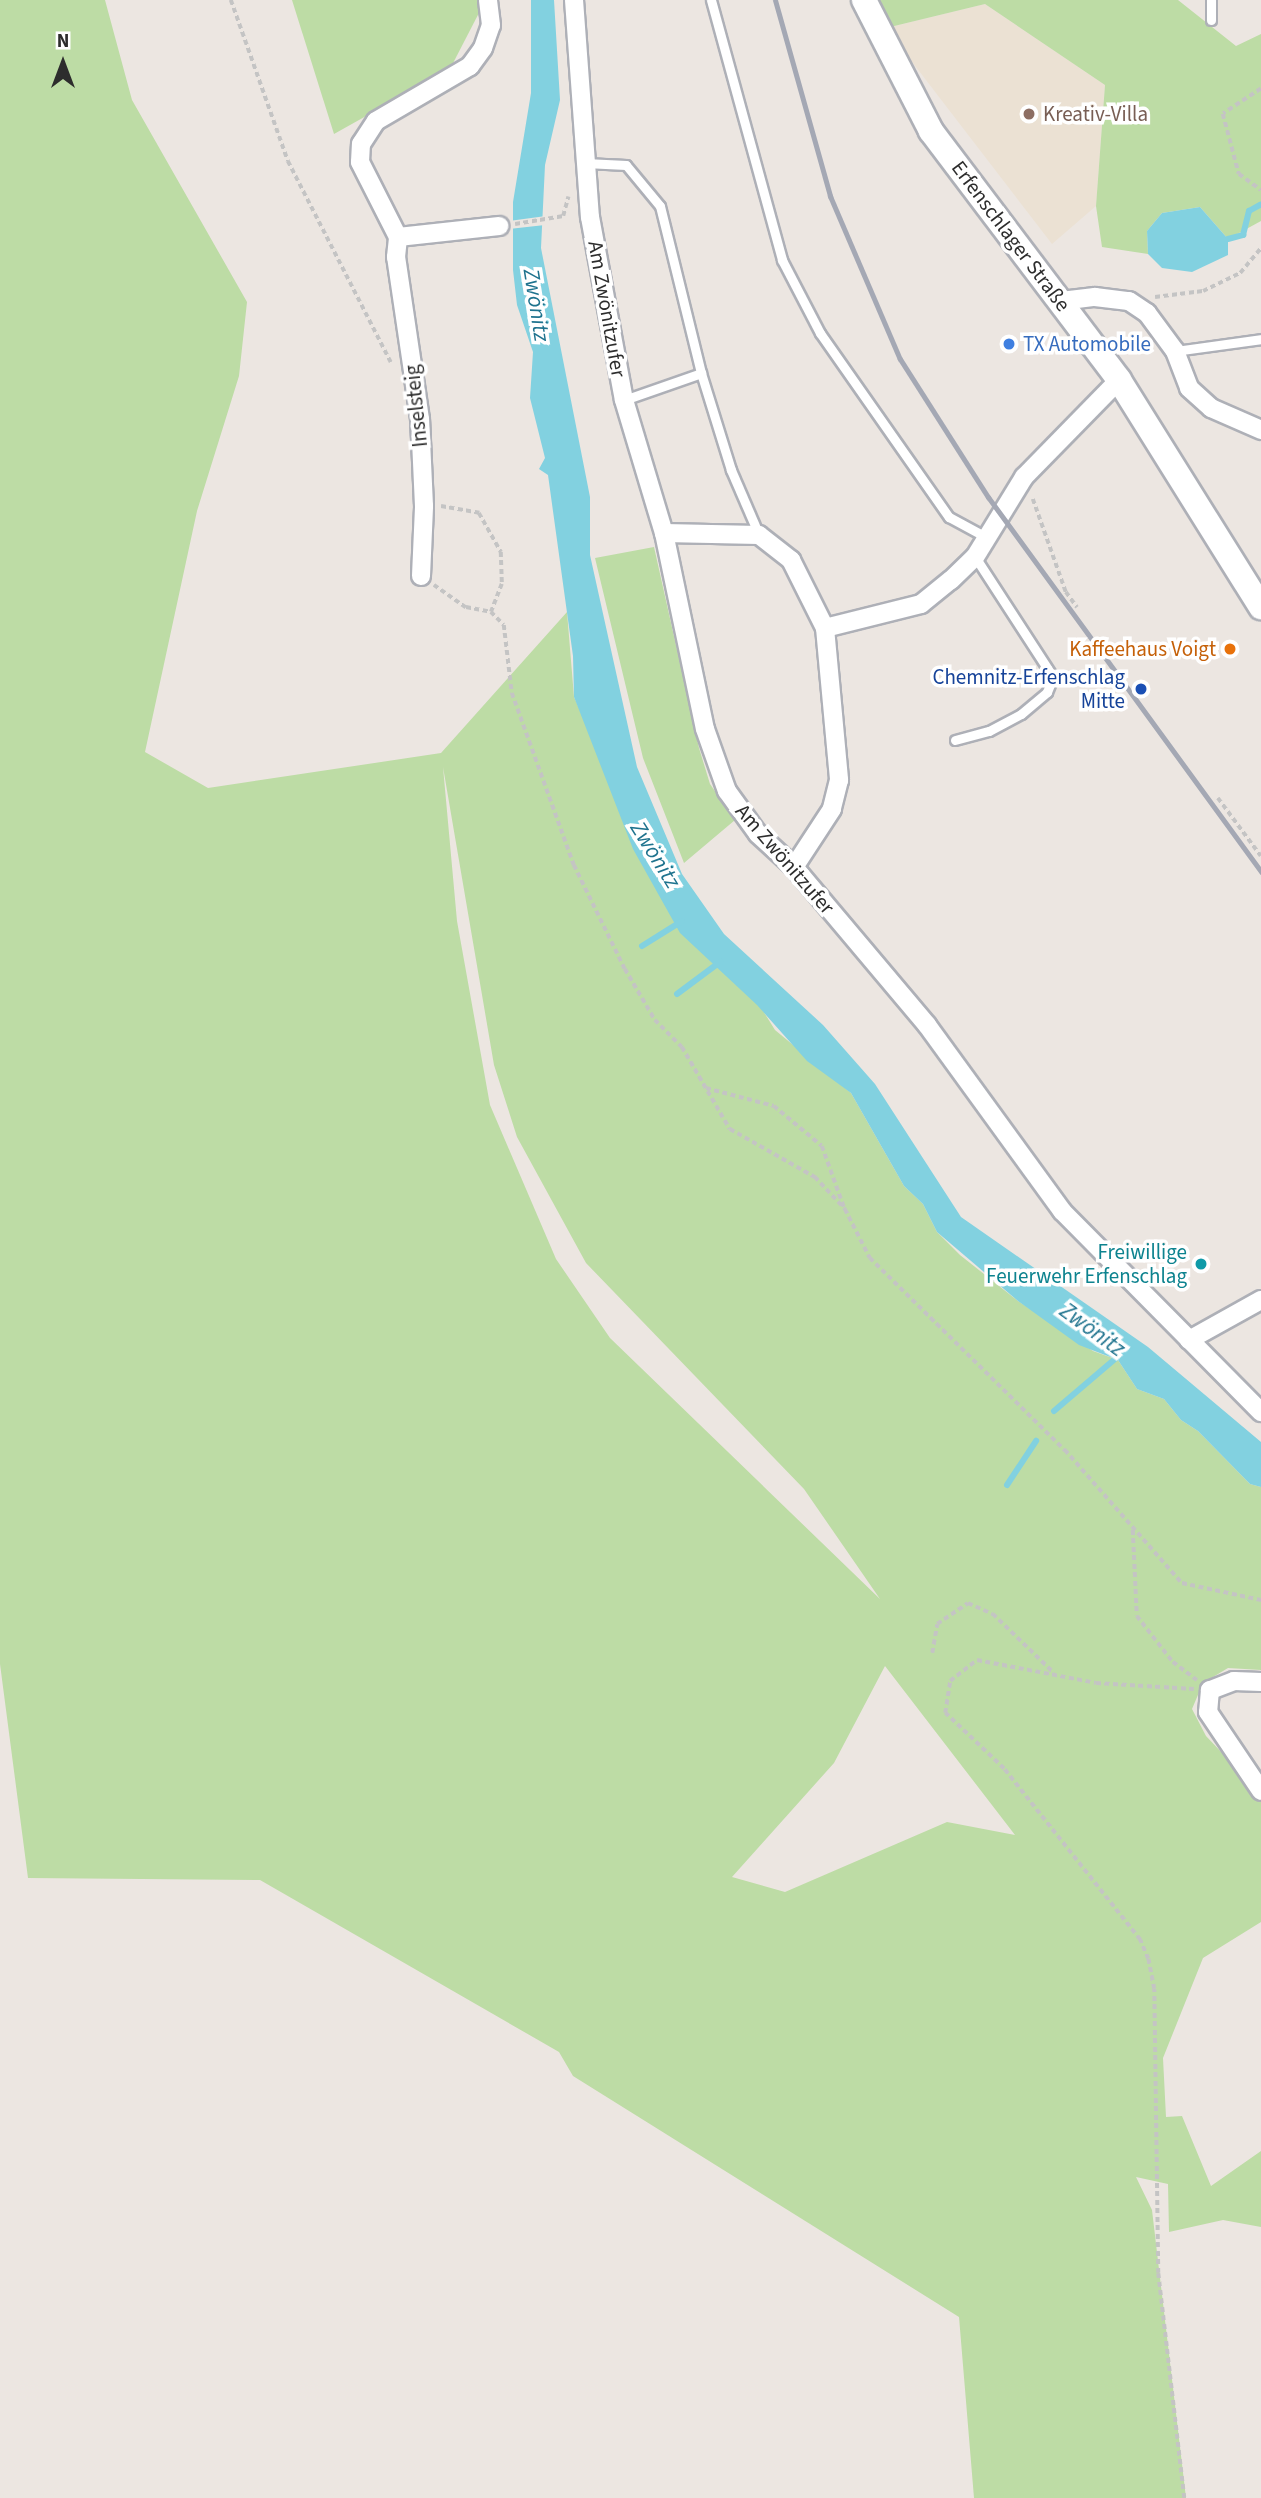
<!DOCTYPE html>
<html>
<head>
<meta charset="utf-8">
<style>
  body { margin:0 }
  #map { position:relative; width:1261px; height:2498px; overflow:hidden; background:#ece6e1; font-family:"Source Sans 3",sans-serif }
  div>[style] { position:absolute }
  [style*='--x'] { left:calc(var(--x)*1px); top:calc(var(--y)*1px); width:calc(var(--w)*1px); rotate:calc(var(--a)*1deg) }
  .education>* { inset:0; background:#ebe1d3 }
  .green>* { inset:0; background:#bddca5 }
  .water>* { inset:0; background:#82d1e0 }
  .pier>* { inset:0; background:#ece6e1 }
  .stream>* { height:6px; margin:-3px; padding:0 3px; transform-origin:3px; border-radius:3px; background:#82d1e0 }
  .path>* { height:3.5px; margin-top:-1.75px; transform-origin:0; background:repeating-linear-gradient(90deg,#c4c4c4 0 5px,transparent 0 8.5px) }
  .roads { filter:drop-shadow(2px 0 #aeb0b7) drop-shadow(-2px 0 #aeb0b7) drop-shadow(0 2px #aeb0b7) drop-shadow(0 -2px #aeb0b7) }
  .lane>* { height:9px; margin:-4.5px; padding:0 4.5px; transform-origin:4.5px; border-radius:4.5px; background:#fff }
  .street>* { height:18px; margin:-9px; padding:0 9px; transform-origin:9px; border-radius:9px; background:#fff }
  .secondary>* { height:24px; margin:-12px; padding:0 12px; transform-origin:12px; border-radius:12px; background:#fff }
  .rail>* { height:5px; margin:-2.5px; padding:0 2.5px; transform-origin:2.5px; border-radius:2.5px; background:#a4a8b4 }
  .dots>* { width:19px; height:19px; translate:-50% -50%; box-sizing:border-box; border:4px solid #fff; border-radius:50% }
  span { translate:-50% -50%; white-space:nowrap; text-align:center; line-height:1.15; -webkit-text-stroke:7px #fff; paint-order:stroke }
  .education-label { font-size:21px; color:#785e54 }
  .left { translate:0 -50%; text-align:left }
  .street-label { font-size:21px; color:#2d2d2d }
  .shop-label { font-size:21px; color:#366cbe }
  .food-label { font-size:21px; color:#c56008 }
  .right { translate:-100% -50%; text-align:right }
  .transit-label { font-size:21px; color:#164399 }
  .culture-label { font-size:21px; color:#0d838f }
  .water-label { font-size:23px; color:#1f738e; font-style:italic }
  .north { position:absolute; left:28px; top:28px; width:70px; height:70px; -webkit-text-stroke:5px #fff; paint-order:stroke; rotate:0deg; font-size:19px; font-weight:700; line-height:28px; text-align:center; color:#2d2d2d }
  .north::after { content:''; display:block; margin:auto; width:24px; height:32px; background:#2d2d2d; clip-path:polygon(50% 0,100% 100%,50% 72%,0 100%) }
</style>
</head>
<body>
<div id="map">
  <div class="education">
    <i style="clip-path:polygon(985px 4px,1105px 85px,1096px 206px,1052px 244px,886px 28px)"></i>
  </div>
  <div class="green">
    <i style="clip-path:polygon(evenodd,0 0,105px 0,132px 100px,247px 302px,239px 376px,197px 511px,145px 752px,208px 788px,441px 753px,567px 612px,574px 697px,589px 731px,775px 1030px,851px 1093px,904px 1186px,923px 1204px,937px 1232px,960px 1255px,1018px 1301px,1093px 1351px,1118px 1360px,1137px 1389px,1164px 1399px,1181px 1420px,1198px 1431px,1250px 1484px,1261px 1487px,1261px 1670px,1228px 1668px,1203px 1683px,1192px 1709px,1206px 1736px,1261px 1794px,1261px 1922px,1203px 1958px,1163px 2058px,1166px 2117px,1182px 2116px,1211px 2186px,1261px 2151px,1261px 2227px,1223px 2220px,1169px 2232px,1168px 2184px,1136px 2177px,1152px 2210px,1186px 2498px,974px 2498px,959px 2317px,573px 2076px,559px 2052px,260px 1880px,28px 1878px,0 1664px,0 0,443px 767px,494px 1065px,517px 1137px,586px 1263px,804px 1489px,880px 1599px,610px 1338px,556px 1259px,490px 1105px,457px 921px,443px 767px,0 0,885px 1666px,1015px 1835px,947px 1822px,785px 1892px,732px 1877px,834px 1763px,885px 1666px)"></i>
    <i style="clip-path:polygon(292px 0,480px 0,481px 9px,450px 69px,334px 134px)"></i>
    <i style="clip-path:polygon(874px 0,1178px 0,1236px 46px,1261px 34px,1261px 221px,1228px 239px,1200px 207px,1162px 213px,1147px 231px,1148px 254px,1102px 247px,1096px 206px,1105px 85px,985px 4px,886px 28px)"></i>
    <i style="clip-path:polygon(654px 547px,699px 748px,710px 784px,735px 820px,684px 863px,643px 758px,595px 558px)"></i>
  </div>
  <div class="water">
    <i style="clip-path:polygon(531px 0,554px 0,560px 100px,545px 165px,541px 248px,590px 497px,590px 555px,637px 767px,682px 874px,724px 934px,823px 1025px,875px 1084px,961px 1217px,1148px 1347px,1261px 1442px,1261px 1487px,1250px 1484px,1198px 1431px,1181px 1420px,1164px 1399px,1137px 1389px,1118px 1360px,1079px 1345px,1018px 1301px,937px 1232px,923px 1204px,904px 1186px,851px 1093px,807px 1061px,757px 1005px,680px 933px,633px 849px,574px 697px,573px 656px,548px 475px,539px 469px,545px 458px,530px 398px,533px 352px,517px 305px,513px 270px,513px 202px,531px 93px)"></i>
    <i style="clip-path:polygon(1200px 207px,1228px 239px,1228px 255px,1192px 272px,1162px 268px,1148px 254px,1147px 231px,1162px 213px)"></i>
  </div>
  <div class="pier">
    <i style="clip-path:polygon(546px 216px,545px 225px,509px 229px,509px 221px)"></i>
  </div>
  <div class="stream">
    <i style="--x:1228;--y:239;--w:16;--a:-15"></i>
    <i style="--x:1243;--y:235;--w:25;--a:-76"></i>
    <i style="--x:1249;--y:211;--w:13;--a:-29"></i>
    <i style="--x:642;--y:946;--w:47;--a:-32"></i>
    <i style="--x:677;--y:994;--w:54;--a:-36.7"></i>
    <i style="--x:1054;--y:1411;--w:89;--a:-40.5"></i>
    <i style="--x:1007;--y:1485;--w:53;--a:-56.6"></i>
  </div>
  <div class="path">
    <i style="--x:231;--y:0;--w:171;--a:70.5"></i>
    <i style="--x:288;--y:161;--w:226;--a:62.9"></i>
    <i style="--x:1261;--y:89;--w:45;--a:146.7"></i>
    <i style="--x:1223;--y:114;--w:62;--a:75.1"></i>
    <i style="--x:1239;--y:174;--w:27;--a:36"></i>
    <i style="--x:515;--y:224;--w:49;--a:-9.5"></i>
    <i style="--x:563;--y:216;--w:20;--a:-75"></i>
    <i style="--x:1155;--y:297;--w:48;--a:-7.1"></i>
    <i style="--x:1203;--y:291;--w:41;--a:-25.9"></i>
    <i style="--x:1240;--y:273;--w:33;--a:-50"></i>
    <i style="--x:1033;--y:499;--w:99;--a:70.5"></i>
    <i style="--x:1066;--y:592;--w:19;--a:54"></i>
    <i style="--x:441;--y:506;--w:39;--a:10"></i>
    <i style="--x:479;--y:513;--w:45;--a:60.6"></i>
    <i style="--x:501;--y:552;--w:32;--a:88"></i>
    <i style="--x:502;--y:584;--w:30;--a:111"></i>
    <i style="--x:434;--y:585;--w:39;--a:35"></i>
    <i style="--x:466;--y:607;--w:25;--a:11"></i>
    <i style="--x:491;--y:612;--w:18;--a:45"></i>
    <i style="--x:504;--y:625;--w:68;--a:83.3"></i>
    <i style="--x:512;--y:693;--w:183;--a:70.2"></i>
    <i style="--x:574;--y:865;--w:116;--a:63.9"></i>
    <i style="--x:625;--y:969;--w:59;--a:59.5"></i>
    <i style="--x:655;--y:1020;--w:38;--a:45"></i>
    <i style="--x:682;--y:1047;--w:95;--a:59.7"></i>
    <i style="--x:730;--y:1129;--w:98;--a:29.5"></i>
    <i style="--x:815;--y:1177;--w:44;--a:46.8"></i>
    <i style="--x:845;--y:1209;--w:55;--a:63"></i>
    <i style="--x:870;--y:1258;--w:274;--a:44.6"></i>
    <i style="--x:1065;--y:1450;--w:177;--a:48.7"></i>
    <i style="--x:1182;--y:1583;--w:81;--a:12.1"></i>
    <i style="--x:1218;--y:798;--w:72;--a:53.4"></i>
    <i style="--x:706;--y:1088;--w:70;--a:14.8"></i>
    <i style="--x:774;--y:1106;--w:62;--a:39.8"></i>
    <i style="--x:822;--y:1146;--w:65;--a:70.2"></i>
    <i style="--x:1133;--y:1530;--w:86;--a:87.3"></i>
    <i style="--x:1137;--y:1616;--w:58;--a:52"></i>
    <i style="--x:1173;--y:1662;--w:30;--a:37"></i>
    <i style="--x:932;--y:1653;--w:29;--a:-80"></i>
    <i style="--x:937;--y:1624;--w:37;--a:-34"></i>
    <i style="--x:968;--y:1603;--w:27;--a:24"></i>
    <i style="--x:993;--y:1614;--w:85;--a:44"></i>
    <i style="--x:1184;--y:2498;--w:226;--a:-96.6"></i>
    <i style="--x:1158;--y:2273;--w:284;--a:-90.8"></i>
    <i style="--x:1154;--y:1989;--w:31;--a:-101"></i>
    <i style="--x:1148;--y:1959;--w:21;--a:-113"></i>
    <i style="--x:1140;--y:1940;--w:218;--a:-128.5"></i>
    <i style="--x:1004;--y:1769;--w:81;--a:-136.5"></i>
    <i style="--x:945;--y:1713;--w:32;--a:-81"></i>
    <i style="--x:950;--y:1681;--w:34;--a:-38"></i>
    <i style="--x:977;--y:1660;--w:121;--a:10.9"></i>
    <i style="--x:1096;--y:1683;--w:98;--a:3.5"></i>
  </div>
  <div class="roads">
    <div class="lane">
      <i style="--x:711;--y:0;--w:270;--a:74.7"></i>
      <i style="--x:782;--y:260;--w:82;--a:62.5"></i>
      <i style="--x:820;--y:333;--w:225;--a:55"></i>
      <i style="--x:949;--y:517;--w:42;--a:28.4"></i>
      <i style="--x:1211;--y:20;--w:20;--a:-90"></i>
      <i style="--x:585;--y:163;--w:41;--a:2.8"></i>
      <i style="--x:626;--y:165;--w:53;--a:50.3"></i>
      <i style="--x:660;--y:206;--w:172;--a:76.2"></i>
      <i style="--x:701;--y:373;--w:102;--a:72.8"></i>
      <i style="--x:731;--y:470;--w:71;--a:66.7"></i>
      <i style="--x:1175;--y:351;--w:87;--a:-7.9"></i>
      <i style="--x:624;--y:400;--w:82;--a:-19.3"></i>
      <i style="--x:955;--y:740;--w:35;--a:-15"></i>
      <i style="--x:989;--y:731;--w:36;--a:-28"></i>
      <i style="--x:1021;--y:714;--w:34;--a:-40"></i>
      <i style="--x:1047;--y:692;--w:16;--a:-68"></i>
      <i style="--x:1053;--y:677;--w:143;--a:-123"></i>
    </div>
    <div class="street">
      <i style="--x:574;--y:0;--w:218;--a:85.8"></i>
      <i style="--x:590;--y:217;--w:186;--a:79.5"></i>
      <i style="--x:624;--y:400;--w:139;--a:73.3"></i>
      <i style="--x:664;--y:533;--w:200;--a:78.2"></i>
      <i style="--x:705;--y:729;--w:66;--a:70.5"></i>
      <i style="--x:727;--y:791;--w:53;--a:54.2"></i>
      <i style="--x:758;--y:834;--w:49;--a:42.5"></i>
      <i style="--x:794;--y:867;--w:207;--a:49.9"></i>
      <i style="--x:927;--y:1025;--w:230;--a:54"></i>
      <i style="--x:1062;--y:1211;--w:283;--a:45.3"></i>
      <i style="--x:398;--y:237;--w:102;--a:-6.2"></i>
      <i style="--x:1061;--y:301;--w:34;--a:-7"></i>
      <i style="--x:1095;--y:297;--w:34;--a:7"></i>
      <i style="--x:1129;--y:301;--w:22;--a:34"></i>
      <i style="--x:1147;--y:313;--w:47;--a:53.6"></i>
      <i style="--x:1175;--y:351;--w:40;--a:69"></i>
      <i style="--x:1189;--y:388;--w:30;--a:42"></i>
      <i style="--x:1211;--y:408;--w:55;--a:23.7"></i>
      <i style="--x:664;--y:533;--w:95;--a:1.2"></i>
      <i style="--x:759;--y:535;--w:41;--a:38"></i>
      <i style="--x:791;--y:560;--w:76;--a:63.4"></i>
      <i style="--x:825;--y:628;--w:153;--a:84.7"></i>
      <i style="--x:839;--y:780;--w:30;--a:104"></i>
      <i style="--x:832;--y:809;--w:69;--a:123.2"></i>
      <i style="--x:421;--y:576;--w:70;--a:-87.5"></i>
      <i style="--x:424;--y:506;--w:87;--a:-92.6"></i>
      <i style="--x:420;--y:419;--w:164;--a:-98.4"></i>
      <i style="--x:396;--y:257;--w:20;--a:-84"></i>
      <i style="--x:398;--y:237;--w:84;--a:-116.9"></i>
      <i style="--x:360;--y:162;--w:18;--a:-87"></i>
      <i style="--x:361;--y:144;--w:27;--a:-57"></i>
      <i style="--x:376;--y:121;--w:109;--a:-30.3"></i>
      <i style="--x:470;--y:66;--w:22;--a:-54"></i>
      <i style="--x:483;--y:48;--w:24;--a:-71"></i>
      <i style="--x:491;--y:25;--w:25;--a:-97"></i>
      <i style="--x:825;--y:628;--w:99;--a:-14"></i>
      <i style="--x:921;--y:604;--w:38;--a:-39"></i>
      <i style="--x:951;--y:580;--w:33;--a:-44"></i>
      <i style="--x:975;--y:557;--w:94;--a:-58.5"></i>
      <i style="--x:1024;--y:477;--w:136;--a:-45.6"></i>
      <i style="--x:1189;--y:1340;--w:82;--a:-29.1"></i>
      <i style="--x:1261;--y:1682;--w:27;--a:-178"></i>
      <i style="--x:1234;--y:1681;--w:26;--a:159"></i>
      <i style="--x:1210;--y:1690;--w:22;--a:95"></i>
      <i style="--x:1208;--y:1712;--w:95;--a:56.1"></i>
    </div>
    <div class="secondary">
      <i style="--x:864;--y:0;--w:147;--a:62.9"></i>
      <i style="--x:931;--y:131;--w:312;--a:52.9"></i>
      <i style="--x:1119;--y:380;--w:268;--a:58"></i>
    </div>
  </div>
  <div class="rail">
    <i style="--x:775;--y:0;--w:204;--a:74.3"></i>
    <i style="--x:830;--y:196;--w:177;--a:66.8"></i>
    <i style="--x:900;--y:359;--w:164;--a:57.5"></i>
    <i style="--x:988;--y:497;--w:464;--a:53.9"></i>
  </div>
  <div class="dots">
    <i style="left:1029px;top:114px;background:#8d6e63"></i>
    <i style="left:1009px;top:344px;background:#3f7fe0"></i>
    <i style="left:1230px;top:649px;background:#e8710a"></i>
    <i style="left:1141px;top:689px;background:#1a4fb4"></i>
    <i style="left:1201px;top:1264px;background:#0f9aa8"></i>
  </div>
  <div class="education-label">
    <span class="left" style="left:1043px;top:114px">Kreativ-Villa</span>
  </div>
  <div class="street-label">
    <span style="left:1011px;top:236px;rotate:53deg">Erfenschlager Straße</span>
    <span style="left:607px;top:309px;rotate:80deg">Am Zwönitzufer</span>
    <span style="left:416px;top:406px;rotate:-96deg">Inselsteig</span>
    <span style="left:785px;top:859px;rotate:49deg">Am Zwönitzufer</span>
  </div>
  <div class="shop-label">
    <span class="left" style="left:1023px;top:344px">TX Automobile</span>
  </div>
  <div class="food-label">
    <span class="right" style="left:1216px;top:649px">Kaffeehaus Voigt</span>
  </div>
  <div class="transit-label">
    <span class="right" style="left:1125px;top:689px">Chemnitz-Erfenschlag<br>Mitte</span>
  </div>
  <div class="culture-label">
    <span class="right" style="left:1187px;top:1264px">Freiwillige<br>Feuerwehr Erfenschlag</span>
  </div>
  <div class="water-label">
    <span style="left:536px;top:305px;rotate:81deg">Zwönitz</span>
    <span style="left:655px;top:855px;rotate:58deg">Zwönitz</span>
    <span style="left:1092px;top:1330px;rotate:36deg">Zwönitz</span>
  </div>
  <div class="north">N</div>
</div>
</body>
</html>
